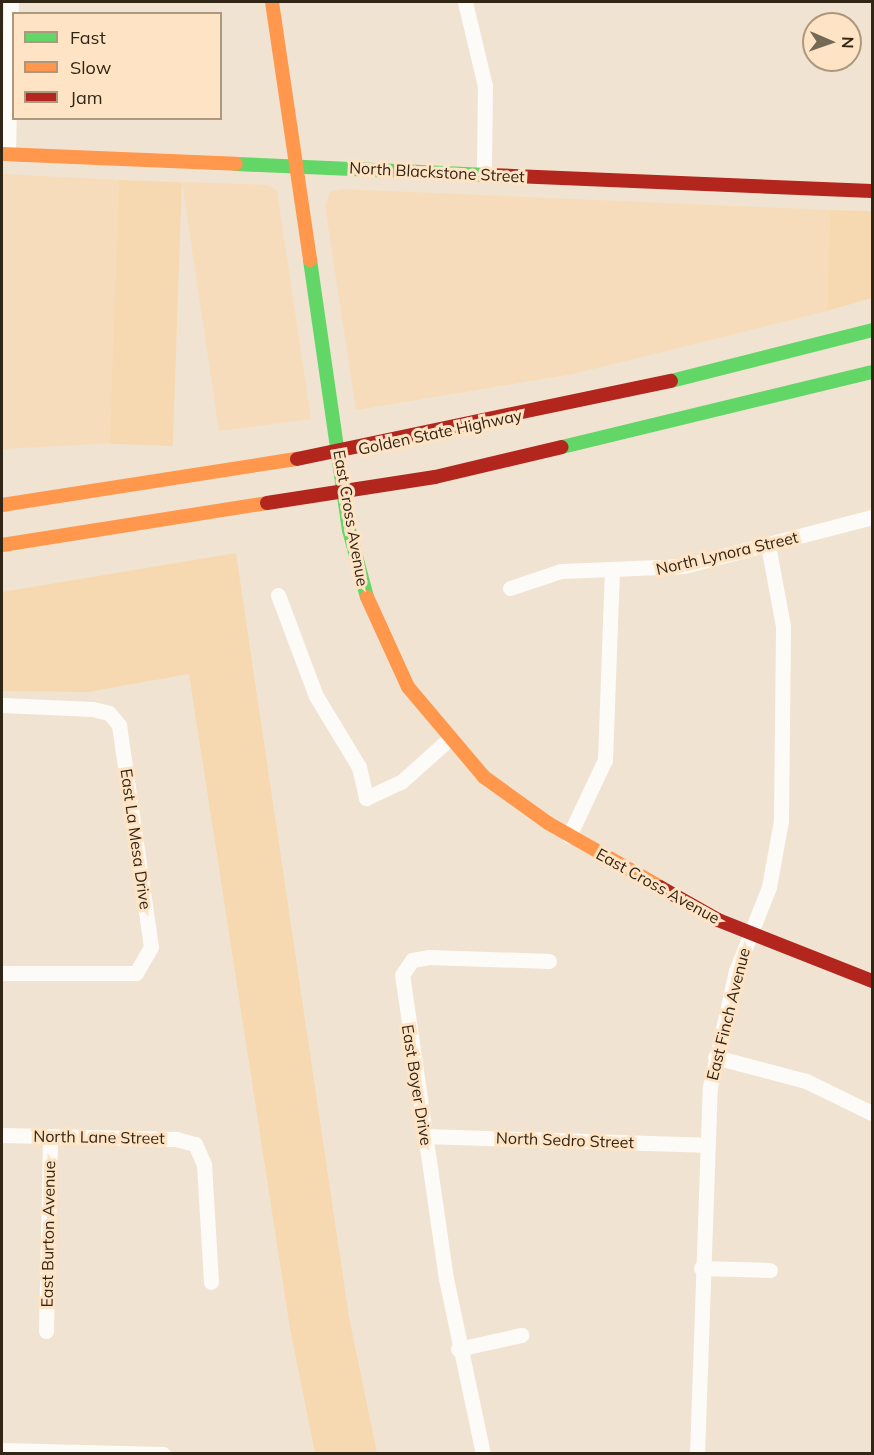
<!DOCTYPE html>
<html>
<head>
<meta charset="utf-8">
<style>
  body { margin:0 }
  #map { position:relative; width:874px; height:1455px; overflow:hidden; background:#f1e3d1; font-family:Mulish,sans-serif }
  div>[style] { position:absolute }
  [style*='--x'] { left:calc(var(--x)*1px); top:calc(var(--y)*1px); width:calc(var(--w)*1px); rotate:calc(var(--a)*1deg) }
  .built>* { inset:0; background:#f6dcba }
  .green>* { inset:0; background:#f7d9b1; transform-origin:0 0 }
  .street>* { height:15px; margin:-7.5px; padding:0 7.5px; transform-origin:7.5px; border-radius:7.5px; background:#fdfbf8 }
  .fast>* { height:14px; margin:-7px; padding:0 7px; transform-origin:7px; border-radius:7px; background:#63d668 }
  .slow>* { height:14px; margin:-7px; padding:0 7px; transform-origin:7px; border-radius:7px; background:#ff974d }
  .jam>* { height:14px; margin:-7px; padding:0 7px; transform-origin:7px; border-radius:7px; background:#b3261e }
  span { translate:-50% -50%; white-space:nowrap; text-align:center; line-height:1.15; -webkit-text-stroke:6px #fee4c4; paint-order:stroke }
  .street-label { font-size:16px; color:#312516 }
  .frame { position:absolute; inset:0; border:3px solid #312516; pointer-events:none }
  .legend { position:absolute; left:12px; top:12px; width:210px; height:108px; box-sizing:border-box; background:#fee4c4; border:2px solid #ac987e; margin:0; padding:8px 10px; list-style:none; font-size:18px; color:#312516 }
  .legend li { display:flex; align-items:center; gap:12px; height:30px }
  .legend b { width:30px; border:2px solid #ac987e }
  .north { position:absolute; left:802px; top:12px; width:60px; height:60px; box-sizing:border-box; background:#fee4c4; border:2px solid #ac987e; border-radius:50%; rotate:92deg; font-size:16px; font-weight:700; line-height:24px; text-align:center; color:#312516 }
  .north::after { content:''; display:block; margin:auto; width:21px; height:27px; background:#746857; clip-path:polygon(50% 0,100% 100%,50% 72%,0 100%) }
</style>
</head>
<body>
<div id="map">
  <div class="built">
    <i style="clip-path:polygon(2px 174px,119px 180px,156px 441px,2px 449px)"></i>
    <i style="clip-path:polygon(182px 182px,267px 185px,277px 191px,311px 419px,219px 431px)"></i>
    <i style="clip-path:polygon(342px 189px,830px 210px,827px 311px,573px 374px,356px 410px,325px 206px,330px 192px)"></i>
  </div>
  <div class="green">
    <i style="left:119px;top:180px;width:63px;height:264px;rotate:2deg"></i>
    <i style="clip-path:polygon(830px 210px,872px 211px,872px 298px,827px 311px)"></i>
    <i style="clip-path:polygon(236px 553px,349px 1317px,377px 1453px,315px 1453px,290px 1329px,189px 674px,88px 692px,2px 691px,2px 592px)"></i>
  </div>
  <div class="street">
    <i style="--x:465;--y:2;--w:86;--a:76.6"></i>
    <i style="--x:485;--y:86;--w:88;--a:90.7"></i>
    <i style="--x:8;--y:154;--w:152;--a:-88.9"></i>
    <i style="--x:510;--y:588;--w:54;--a:-18.4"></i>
    <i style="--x:561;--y:571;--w:123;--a:-2.3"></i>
    <i style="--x:684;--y:566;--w:194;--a:-14.6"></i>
    <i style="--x:278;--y:595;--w:108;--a:69.4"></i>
    <i style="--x:316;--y:696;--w:83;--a:58.8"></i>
    <i style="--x:359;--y:767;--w:32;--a:77"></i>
    <i style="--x:366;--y:798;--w:38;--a:-25"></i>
    <i style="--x:401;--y:782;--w:63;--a:-41.8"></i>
    <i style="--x:2;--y:705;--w:91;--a:2.5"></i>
    <i style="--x:93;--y:709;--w:16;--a:14"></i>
    <i style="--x:109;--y:713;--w:16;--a:50"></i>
    <i style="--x:119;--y:725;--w:224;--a:81.8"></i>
    <i style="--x:151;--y:947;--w:30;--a:120"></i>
    <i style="--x:136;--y:973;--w:134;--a:180"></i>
    <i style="--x:569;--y:836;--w:84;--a:-64.7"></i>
    <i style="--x:605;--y:760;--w:189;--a:-87.9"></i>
    <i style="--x:715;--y:1057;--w:94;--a:14.8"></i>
    <i style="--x:806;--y:1081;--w:73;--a:25.9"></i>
    <i style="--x:2;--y:1135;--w:174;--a:1.3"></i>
    <i style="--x:176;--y:1139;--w:20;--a:15"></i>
    <i style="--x:195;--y:1144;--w:22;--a:66"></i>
    <i style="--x:204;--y:1164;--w:118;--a:86.6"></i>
    <i style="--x:424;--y:1136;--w:281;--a:1.8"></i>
    <i style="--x:701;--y:1268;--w:69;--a:1.7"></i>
    <i style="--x:46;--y:1331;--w:195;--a:-88.8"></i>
    <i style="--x:458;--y:1349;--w:65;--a:-12.5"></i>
    <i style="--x:2;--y:1450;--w:161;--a:1.4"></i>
    <i style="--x:483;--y:1454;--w:179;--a:-101.9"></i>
    <i style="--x:446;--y:1279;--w:307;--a:-98.2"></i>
    <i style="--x:402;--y:975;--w:18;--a:-56"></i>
    <i style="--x:412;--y:960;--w:17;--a:-10"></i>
    <i style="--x:429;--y:957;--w:120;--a:1.9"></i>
    <i style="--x:697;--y:1454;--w:367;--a:-88"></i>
    <i style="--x:710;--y:1087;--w:119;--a:-77.4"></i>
    <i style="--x:736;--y:971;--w:90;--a:-68.6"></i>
    <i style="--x:769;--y:887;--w:68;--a:-79.8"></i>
    <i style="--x:781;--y:820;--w:194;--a:-89.4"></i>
    <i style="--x:783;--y:626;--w:82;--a:-100.5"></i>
  </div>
  <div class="fast">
    <i style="--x:236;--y:164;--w:253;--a:2.5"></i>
    <i style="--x:310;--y:260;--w:273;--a:81.8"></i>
    <i style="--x:349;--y:530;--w:69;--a:75"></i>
    <i style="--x:671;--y:381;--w:207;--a:-14.2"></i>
    <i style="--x:562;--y:447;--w:319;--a:-13.6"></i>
  </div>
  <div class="slow">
    <i style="--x:272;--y:2;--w:261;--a:81.6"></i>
    <i style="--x:2;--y:154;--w:234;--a:2.4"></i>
    <i style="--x:2;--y:505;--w:299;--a:-8.9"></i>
    <i style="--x:2;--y:545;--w:268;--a:-9"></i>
    <i style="--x:367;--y:597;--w:99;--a:65.5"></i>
    <i style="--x:408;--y:687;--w:118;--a:49.8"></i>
    <i style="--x:484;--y:777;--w:79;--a:35.7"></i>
    <i style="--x:548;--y:823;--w:129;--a:29.7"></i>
  </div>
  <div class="jam">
    <i style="--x:489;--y:175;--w:383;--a:2.4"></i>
    <i style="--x:297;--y:459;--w:382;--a:-11.8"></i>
    <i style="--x:267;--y:503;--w:170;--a:-8.8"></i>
    <i style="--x:435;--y:477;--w:130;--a:-13.3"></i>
    <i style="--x:660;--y:887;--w:67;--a:29.6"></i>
    <i style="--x:718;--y:920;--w:166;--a:21.6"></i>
  </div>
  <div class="street-label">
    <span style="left:437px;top:172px;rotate:3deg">North Blackstone Street</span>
    <span style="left:440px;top:432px;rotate:-12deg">Golden State Highway</span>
    <span style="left:351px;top:518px;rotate:80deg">East Cross Avenue</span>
    <span style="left:727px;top:553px;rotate:-13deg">North Lynora Street</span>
    <span style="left:136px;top:839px;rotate:82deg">East La Mesa Drive</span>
    <span style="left:658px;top:886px;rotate:29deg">East Cross Avenue</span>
    <span style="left:728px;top:1014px;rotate:-76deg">East Finch Avenue</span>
    <span style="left:417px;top:1085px;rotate:81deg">East Boyer Drive</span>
    <span style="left:99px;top:1137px;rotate:1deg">North Lane Street</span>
    <span style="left:565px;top:1140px;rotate:2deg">North Sedro Street</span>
    <span style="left:48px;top:1234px;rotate:-89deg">East Burton Avenue</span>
  </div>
  <div class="frame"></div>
  <ul class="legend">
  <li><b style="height:8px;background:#63d668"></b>Fast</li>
  <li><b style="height:8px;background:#ff974d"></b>Slow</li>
  <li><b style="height:8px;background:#b3261e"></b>Jam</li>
  </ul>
  <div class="north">N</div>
</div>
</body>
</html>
